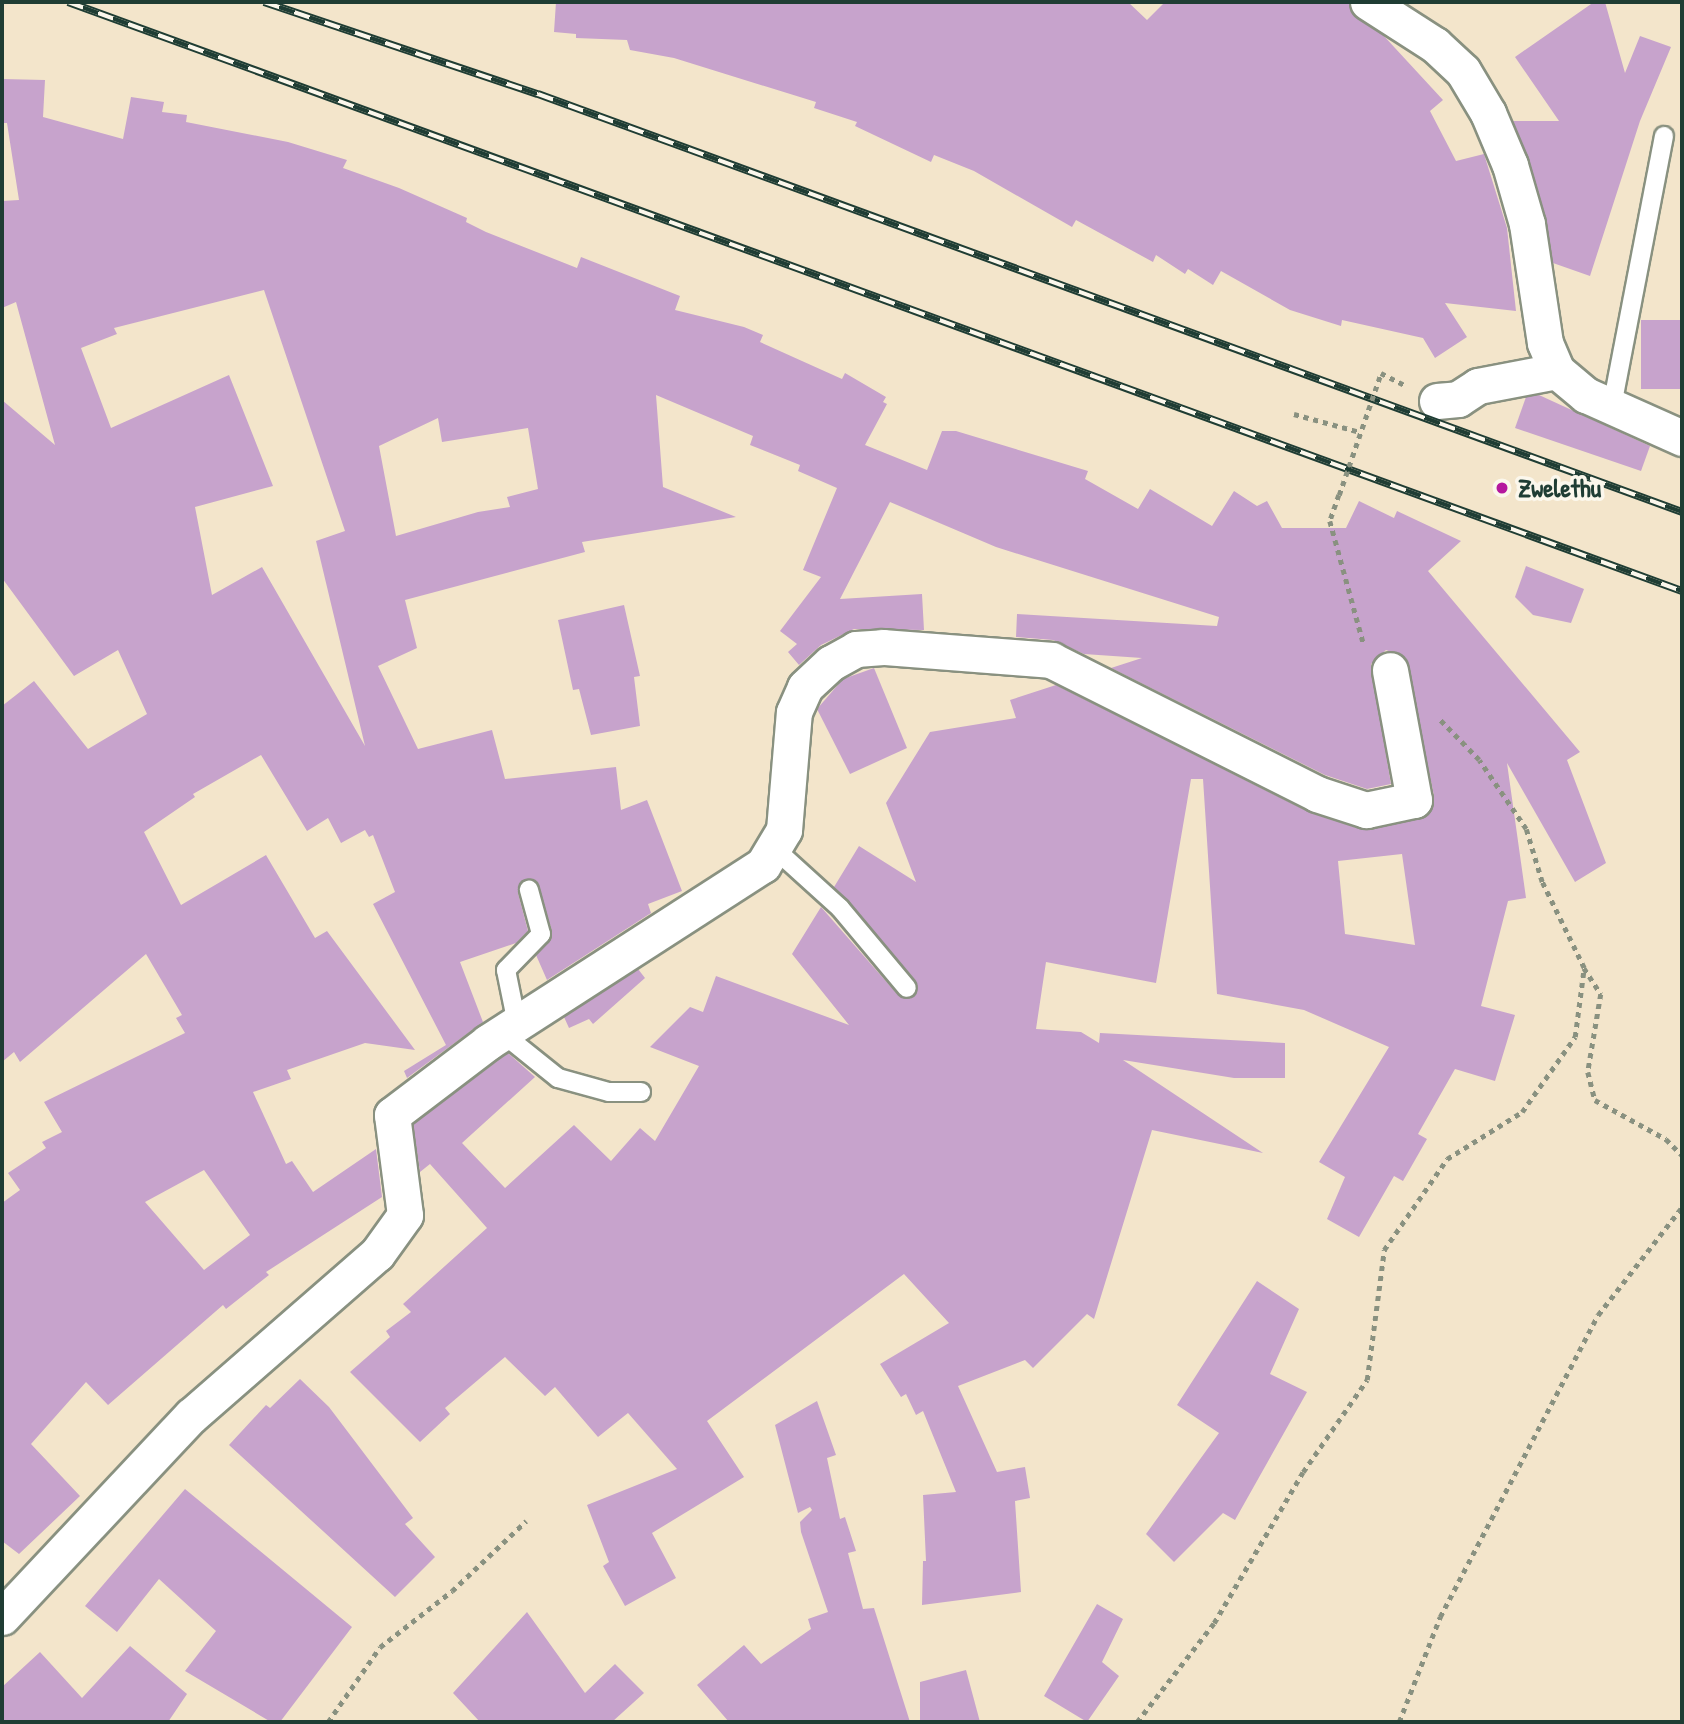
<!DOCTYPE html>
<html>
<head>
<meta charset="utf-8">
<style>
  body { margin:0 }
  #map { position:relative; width:1684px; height:1724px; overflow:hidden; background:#f3e5cb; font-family:"Patrick Hand",sans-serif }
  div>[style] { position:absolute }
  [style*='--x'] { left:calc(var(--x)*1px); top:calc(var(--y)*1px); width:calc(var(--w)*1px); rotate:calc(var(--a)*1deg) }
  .building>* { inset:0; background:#c7a3cc; transform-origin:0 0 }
  .path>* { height:4.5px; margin-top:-2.25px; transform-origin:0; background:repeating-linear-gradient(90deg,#899180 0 5px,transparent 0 10px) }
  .roads { filter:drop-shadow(2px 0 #899180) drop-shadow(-2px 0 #899180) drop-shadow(0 2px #899180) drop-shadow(0 -2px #899180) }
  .service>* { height:18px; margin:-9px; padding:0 9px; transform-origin:9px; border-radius:9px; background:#fff }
  .minor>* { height:35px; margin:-17.5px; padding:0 17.5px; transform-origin:17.5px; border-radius:17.5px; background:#fff }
  .rail>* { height:8px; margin-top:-4px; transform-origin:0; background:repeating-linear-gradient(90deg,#fbf7ec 0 16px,#1f3d34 0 32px); box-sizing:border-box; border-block:2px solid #1f3d34 }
  .path-bridge>* { height:4.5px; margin-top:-2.25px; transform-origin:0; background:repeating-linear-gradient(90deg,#899180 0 5px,transparent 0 10px) }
  .dots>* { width:19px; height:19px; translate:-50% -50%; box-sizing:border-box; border:4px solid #fbf7ec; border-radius:50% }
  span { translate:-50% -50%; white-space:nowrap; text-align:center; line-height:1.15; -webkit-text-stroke:7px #fbf7ec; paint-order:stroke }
  .poi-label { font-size:26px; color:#1f3d34; font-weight:700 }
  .left { translate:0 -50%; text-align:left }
  .frame { position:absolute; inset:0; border:4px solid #1f3d34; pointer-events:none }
</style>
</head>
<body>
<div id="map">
  <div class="building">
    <i style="clip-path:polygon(556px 2px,1128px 2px,1147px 20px,1165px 2px,1348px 2px,1357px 18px,1383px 35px,1443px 100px,1430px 111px,1456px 161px,1484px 154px,1507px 228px,1516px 311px,1445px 303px,1467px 337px,1435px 358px,1423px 338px,1342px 320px,1341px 326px,1290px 310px,1221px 271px,1213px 285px,1188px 269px,1185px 274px,1156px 255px,1153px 262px,1076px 220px,1072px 227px,974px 171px,934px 155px,931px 162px,855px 126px,857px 122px,814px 108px,816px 102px,674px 58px,630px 50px,627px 40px,576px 38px,576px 34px,554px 32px)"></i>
    <i style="clip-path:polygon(1594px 2px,1605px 2px,1625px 73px,1640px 36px,1671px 47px,1640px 121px,1590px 276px,1553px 263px,1546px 219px,1513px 121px,1559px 121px,1515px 57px)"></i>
    <i style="clip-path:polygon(evenodd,2px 79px,45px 80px,43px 117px,123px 139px,131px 97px,164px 102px,162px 112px,187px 115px,186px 122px,288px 142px,347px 160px,343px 168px,399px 188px,467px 218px,466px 222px,486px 232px,577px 268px,581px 257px,680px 296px,675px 310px,744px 327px,763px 335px,760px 342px,842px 379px,845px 373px,886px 397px,883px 402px,887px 404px,865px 445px,927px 470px,942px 431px,956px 431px,1088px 471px,1085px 479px,1138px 509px,1150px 489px,1212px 526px,1234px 491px,1257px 506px,1267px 501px,1282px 528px,1346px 528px,1359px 501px,1394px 518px,1397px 511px,1461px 541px,1428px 571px,1580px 752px,1567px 760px,1606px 863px,1575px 882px,1507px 763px,1526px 898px,1508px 901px,1481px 1006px,1515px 1015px,1495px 1081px,1455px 1069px,1418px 1134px,1427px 1139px,1403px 1181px,1394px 1176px,1359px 1237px,1327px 1219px,1345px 1177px,1319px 1162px,1389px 1047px,1304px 1010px,1217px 994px,1203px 779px,1191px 779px,1156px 983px,1046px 962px,1036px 1029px,1081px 1032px,1099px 1043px,1100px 1033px,1285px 1043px,1285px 1078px,1234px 1078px,1123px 1060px,1263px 1153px,1152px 1130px,1094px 1319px,1087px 1314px,1033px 1368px,1025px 1360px,958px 1386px,997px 1472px,1025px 1467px,1030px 1498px,1015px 1501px,1021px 1592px,922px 1605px,923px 1561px,926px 1561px,923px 1495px,956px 1492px,923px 1411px,916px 1415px,906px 1394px,901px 1397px,880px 1364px,949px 1323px,904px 1274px,707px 1421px,744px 1477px,652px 1533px,676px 1578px,625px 1606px,603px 1566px,609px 1562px,587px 1505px,677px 1469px,628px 1413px,598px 1437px,555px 1387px,545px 1396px,505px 1357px,445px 1408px,450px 1414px,420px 1442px,350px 1372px,390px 1337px,386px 1331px,411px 1312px,403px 1304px,487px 1228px,430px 1164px,420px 1172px,413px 1124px,508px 1053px,535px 1077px,462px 1143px,505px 1188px,574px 1125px,611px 1161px,640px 1128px,655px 1141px,699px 1066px,650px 1047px,690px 1007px,703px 1012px,716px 976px,849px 1025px,792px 954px,821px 907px,898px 995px,914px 997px,916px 981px,834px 887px,859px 846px,916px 882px,886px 803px,930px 732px,1016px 718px,1010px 700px,1056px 685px,1311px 813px,1360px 829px,1419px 819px,1433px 807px,1434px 796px,1406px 658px,1386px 650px,1371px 664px,1391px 784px,1367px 789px,1325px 775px,1111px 668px,1142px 658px,1084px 654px,1053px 640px,1016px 637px,1017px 614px,1217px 626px,1219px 617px,996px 547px,890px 502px,840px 599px,922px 594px,924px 630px,854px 629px,821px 645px,799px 665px,788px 652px,797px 644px,780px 631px,821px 577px,803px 570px,837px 488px,798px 471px,800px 465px,750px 445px,753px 436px,656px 395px,663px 487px,736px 517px,582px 542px,585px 552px,405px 600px,417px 648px,378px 666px,418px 749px,492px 730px,505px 779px,616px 767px,621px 810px,647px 800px,682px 891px,648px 904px,651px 913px,547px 980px,536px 955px,550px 941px,552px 931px,537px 882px,521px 882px,518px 893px,528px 931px,516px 943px,460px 962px,483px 1022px,407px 1078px,404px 1071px,446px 1045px,373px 904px,395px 892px,373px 835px,369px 837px,365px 830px,341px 843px,328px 818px,307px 831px,261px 755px,193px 794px,195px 797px,144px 832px,181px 905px,266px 855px,315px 938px,327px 931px,415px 1050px,365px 1043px,287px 1070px,291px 1079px,253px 1092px,286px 1164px,292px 1161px,313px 1192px,376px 1149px,382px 1197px,266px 1272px,269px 1275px,226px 1309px,223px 1305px,108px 1405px,86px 1382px,31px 1444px,80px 1496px,19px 1554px,2px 1541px,2px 1203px,20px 1190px,8px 1173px,46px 1148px,42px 1142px,62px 1132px,44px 1102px,185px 1033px,176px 1018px,182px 1015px,146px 954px,20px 1062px,14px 1052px,2px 1062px,2px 706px,34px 681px,88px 749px,147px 714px,118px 650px,74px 676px,2px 578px,2px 400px,55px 445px,16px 302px,2px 308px,2px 201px,19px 200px,7px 123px,2px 123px,2px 79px,264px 290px,345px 531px,316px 541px,365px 746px,262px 567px,212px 595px,195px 507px,273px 486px,229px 375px,111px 428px,81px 348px,117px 334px,114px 328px,264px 290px,2px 79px,438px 418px,442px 442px,528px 428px,538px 489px,507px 497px,510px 507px,478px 512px,396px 536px,379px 446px,438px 418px,2px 79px,1402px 854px,1415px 945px,1345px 934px,1338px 861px,1402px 854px,2px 79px,204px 1170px,250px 1235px,204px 1270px,145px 1202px,204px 1170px)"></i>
    <i style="left:1682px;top:320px;width:69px;height:41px;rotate:90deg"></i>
    <i style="clip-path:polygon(1539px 395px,1650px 446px,1641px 471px,1515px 428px,1526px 397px)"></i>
    <i style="clip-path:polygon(1526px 566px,1584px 589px,1571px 623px,1533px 615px,1515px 597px)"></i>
    <i style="clip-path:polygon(624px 605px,640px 676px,634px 677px,640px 726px,591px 735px,579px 689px,573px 690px,558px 620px)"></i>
    <i style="clip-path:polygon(874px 668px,907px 748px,850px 774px,817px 709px,843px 679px)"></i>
    <i style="clip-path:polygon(638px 969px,645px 978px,593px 1024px,589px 1019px,569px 1028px,564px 1017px)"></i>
    <i style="clip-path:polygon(1257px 1281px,1299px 1309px,1270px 1374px,1307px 1392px,1235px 1520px,1223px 1513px,1174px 1562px,1146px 1534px,1219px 1433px,1177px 1405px)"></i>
    <i style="clip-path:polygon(300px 1379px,329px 1407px,413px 1518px,405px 1524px,435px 1557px,395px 1597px,229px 1445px,266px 1405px,270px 1408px)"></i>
    <i style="clip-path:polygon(817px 1401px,836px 1455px,827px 1458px,840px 1519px,845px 1517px,856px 1551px,848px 1553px,863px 1609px,874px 1608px,910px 1722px,729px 1722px,697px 1685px,744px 1645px,761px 1664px,811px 1629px,808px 1619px,828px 1612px,801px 1532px,800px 1522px,812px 1510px,810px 1507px,798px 1513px,775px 1425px)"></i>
    <i style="clip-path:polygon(185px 1489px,352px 1627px,280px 1722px,271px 1722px,185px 1671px,216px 1631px,159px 1579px,117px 1632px,85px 1606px)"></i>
    <i style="clip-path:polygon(1097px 1604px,1123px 1619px,1102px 1662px,1119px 1676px,1087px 1722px,1044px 1696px)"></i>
    <i style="clip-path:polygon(527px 1612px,585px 1693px,615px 1664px,644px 1693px,612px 1722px,480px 1722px,453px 1693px)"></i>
    <i style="clip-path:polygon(130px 1646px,187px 1694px,168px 1722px,2px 1722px,2px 1687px,40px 1652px,82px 1698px)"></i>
    <i style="clip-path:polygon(966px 1670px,980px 1722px,920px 1722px,920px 1682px)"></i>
  </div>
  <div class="path">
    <i style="--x:1381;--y:373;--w:27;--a:27"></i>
    <i style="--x:1294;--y:414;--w:68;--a:15.3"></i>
    <i style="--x:1339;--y:495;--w:28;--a:109"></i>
    <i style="--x:1330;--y:521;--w:129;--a:74.7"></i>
    <i style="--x:1584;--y:968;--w:31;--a:57"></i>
    <i style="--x:1601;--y:994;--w:79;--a:99.5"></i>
    <i style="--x:1588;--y:1072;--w:29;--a:76"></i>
    <i style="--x:1595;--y:1100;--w:81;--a:28.8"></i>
    <i style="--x:1666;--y:1139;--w:23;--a:45"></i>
    <i style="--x:328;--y:1722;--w:91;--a:-55.3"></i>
    <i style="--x:380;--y:1647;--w:91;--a:-37.9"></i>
    <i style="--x:452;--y:1591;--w:102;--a:-43.4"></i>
    <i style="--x:1137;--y:1722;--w:125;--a:-52.1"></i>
    <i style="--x:1214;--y:1623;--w:175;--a:-59.5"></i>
    <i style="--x:1303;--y:1472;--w:112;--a:-55.2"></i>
    <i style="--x:1367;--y:1380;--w:131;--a:-82.5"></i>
    <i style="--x:1384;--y:1250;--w:111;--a:-55.3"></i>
    <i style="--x:1447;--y:1159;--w:89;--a:-32.1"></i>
    <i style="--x:1522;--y:1112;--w:92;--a:-54.8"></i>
    <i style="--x:1575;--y:1037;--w:70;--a:-82.6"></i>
    <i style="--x:1584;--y:968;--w:96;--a:-116"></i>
    <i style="--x:1542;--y:882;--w:55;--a:-106.8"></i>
    <i style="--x:1526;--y:829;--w:83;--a:-124.3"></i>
    <i style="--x:1479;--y:760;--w:56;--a:-134.3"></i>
    <i style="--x:1399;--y:1722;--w:113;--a:-68.7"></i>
    <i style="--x:1440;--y:1617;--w:341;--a:-62.4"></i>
    <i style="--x:1598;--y:1315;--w:137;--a:-52.1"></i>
  </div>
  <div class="roads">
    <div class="service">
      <i style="--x:1612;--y:406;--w:275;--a:-79.1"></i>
      <i style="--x:775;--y:849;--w:88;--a:42.2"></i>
      <i style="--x:840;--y:908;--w:104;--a:50.1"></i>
      <i style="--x:517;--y:1024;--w:55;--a:-101.5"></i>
      <i style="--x:506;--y:970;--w:50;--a:-45.8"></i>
      <i style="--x:541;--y:934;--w:46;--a:-105.3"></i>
      <i style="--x:502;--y:1033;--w:72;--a:38.8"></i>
      <i style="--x:558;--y:1078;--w:53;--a:15.4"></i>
      <i style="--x:609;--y:1092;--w:32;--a:0"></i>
    </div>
    <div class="minor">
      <i style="--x:1368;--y:2;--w:80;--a:32.7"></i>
      <i style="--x:1435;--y:45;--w:38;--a:43"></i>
      <i style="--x:1463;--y:71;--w:49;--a:59.2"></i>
      <i style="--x:1488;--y:113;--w:56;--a:67.1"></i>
      <i style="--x:1510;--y:165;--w:61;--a:73.9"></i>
      <i style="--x:1527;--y:224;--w:120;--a:81.4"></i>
      <i style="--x:1545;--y:343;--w:30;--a:67"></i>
      <i style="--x:1557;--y:371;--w:38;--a:40"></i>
      <i style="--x:1586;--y:395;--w:105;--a:24.1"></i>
      <i style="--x:1437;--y:401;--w:21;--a:-5"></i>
      <i style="--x:1458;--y:399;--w:24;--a:-33"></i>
      <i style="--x:1478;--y:386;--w:80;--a:-10.8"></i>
      <i style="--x:2;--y:1617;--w:276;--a:-46.8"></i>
      <i style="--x:191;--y:1416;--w:247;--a:-41.1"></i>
      <i style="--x:377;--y:1254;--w:48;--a:-54.3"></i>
      <i style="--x:405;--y:1215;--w:101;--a:-97.4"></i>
      <i style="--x:392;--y:1115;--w:121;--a:-37.2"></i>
      <i style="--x:488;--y:1042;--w:327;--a:-32.8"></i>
      <i style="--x:763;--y:865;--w:41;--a:-59"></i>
      <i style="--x:784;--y:830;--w:118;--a:-85.2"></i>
      <i style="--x:794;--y:712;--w:27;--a:-66"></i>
      <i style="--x:805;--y:687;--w:35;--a:-43"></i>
      <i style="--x:831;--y:663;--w:29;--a:-29"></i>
      <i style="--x:856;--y:649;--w:27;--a:-4"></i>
      <i style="--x:883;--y:647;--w:169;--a:4.4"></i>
      <i style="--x:1051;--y:660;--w:298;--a:26.7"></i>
      <i style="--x:1317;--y:794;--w:52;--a:18.1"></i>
      <i style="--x:1366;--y:810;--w:49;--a:-11.8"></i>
      <i style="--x:1414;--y:800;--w:132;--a:-100.5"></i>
    </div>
  </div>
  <div class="rail">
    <i style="--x:68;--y:2;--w:1718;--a:20.05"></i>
    <i style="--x:264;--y:2;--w:289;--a:18.6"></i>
    <i style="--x:538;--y:94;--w:1218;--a:20.07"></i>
  </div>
  <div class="path-bridge">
    <i style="--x:1339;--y:495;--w:129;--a:-71"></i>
  </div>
  <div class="dots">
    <i style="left:1502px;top:488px;background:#b5179e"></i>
  </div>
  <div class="poi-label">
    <span class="left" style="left:1518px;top:488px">Zwelethu</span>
  </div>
  <div class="frame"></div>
</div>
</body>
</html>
